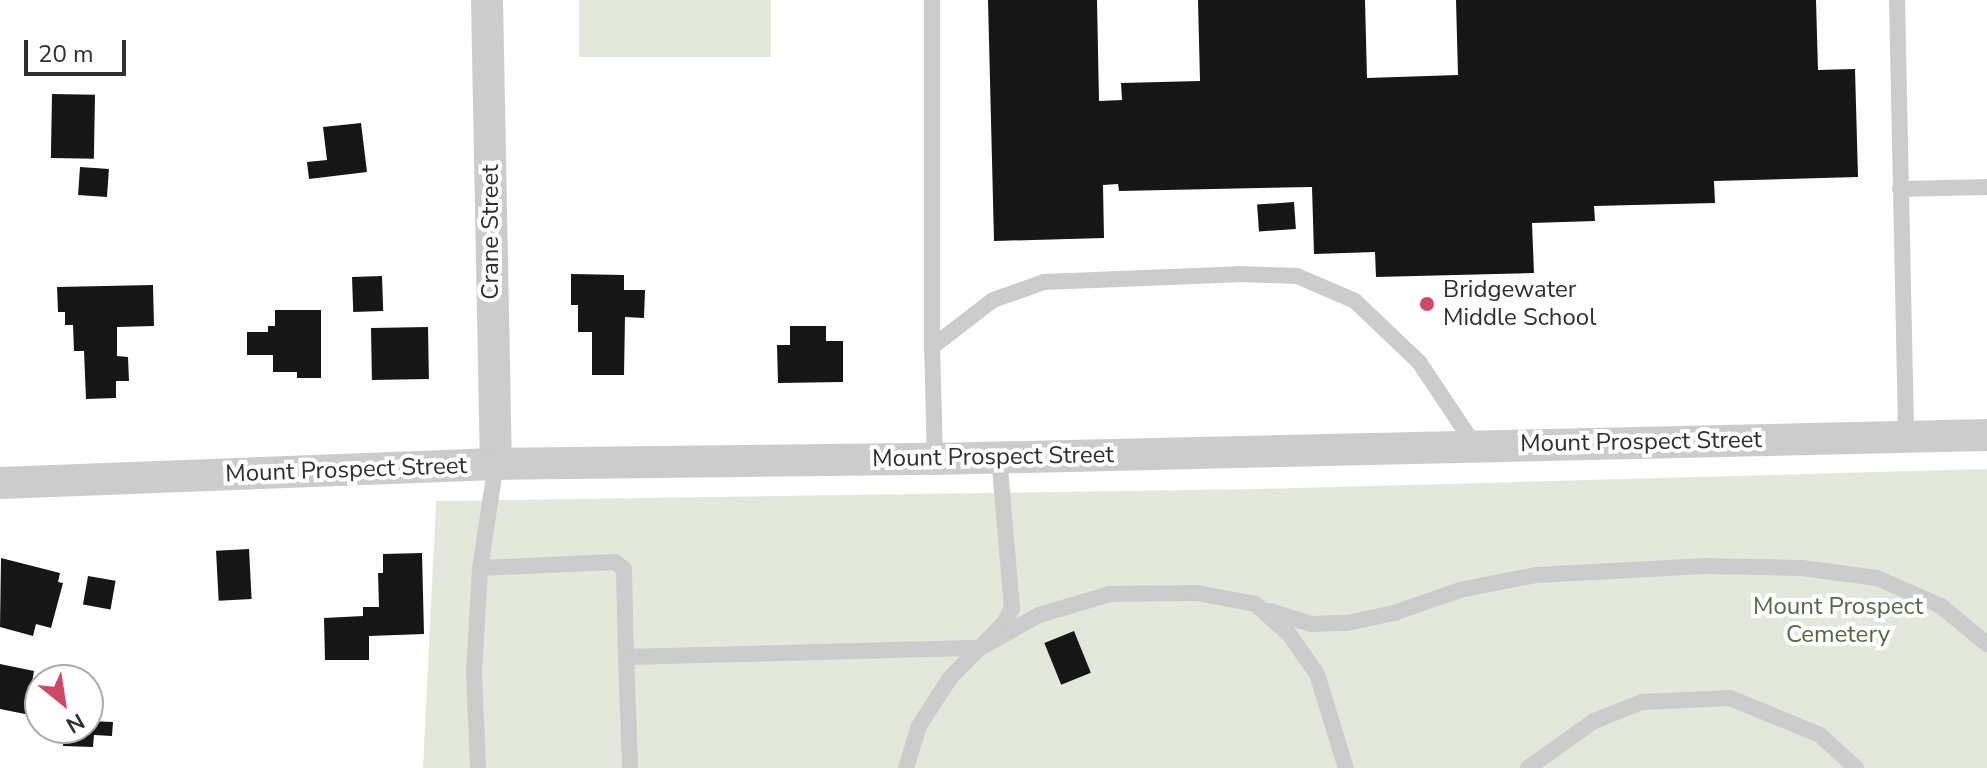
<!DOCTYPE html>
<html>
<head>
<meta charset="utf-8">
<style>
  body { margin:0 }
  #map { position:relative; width:1987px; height:768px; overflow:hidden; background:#fff; font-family:"Nunito Sans",sans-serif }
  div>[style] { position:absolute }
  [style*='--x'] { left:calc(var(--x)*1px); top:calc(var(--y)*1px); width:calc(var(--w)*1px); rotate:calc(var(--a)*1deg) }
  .green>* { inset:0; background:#e4e8dc; transform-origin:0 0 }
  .building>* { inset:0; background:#161616; transform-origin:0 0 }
  .service>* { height:16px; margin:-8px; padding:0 8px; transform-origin:8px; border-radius:8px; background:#ccc }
  .minor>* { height:32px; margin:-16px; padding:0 16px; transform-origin:16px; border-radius:16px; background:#ccc }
  .dots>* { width:22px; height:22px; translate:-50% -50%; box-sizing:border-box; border:4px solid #fff; border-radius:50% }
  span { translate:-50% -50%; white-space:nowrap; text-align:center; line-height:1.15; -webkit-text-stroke:8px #fff; paint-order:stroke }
  .street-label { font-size:24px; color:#2f2f2f }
  .poi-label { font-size:24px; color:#2f2f2f }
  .left { translate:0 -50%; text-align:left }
  .park-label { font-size:24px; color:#586642 }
  .north { position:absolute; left:24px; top:664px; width:80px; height:80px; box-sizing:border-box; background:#fff; border:2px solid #acacac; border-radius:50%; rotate:150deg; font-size:22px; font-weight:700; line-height:32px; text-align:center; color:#2f2f2f }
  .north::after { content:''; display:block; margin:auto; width:28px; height:36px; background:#cf4865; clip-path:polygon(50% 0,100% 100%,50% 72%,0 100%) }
  .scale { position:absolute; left:24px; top:40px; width:102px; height:36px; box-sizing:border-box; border:4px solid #2f2f2f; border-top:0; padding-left:10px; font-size:24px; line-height:28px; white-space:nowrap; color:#2f2f2f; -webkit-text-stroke:6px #fff; paint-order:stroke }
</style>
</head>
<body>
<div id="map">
  <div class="green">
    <i style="left:579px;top:0;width:192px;height:57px"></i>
    <i style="clip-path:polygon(1987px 469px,1987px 768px,423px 768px,436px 501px,1258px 489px)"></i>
  </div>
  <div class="building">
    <i style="clip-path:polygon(988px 0,1097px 0,1099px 101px,1122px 100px,1121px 83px,1200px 81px,1198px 0,1365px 0,1367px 78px,1458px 75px,1456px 0,1816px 0,1818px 70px,1855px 69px,1858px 177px,1714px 181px,1715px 203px,1594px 206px,1595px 221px,1532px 223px,1534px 273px,1376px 277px,1375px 252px,1314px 254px,1312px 187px,1119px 191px,1118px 184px,1103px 185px,1104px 238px,994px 241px)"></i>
    <i style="left:52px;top:94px;width:43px;height:64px;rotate:1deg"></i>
    <i style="clip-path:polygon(361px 123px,367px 172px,309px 179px,307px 162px,327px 160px,323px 127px)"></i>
    <i style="left:80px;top:167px;width:29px;height:28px;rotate:4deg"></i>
    <i style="left:1294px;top:202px;width:27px;height:37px;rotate:86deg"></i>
    <i style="clip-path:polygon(571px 274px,624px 275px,624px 290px,645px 290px,644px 318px,625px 317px,624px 375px,592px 375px,592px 332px,578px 332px,578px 305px,571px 305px)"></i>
    <i style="left:382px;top:276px;width:35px;height:30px;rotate:88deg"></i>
    <i style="clip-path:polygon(153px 285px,154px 326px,117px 327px,117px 356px,128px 357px,129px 381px,116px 381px,116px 398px,86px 399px,84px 351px,74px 351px,73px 325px,65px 325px,65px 312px,58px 312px,57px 287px)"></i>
    <i style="clip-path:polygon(275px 310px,321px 310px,321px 378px,297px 378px,297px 372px,273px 372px,273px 355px,247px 355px,247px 332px,268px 332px,268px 326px,275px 326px)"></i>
    <i style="clip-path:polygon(790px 326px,826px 326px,826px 341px,843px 341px,843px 382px,778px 383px,777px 345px,790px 345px)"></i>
    <i style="left:428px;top:327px;width:52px;height:57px;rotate:89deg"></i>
    <i style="left:249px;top:549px;width:50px;height:33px;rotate:87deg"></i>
    <i style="clip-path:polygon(422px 553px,424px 634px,369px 636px,369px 660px,325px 660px,324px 618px,363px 616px,363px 607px,379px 607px,378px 573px,383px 573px,383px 554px)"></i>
    <i style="clip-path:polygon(1px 558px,60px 573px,58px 582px,63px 583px,51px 628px,36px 624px,33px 636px,0 627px)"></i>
    <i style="left:88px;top:576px;width:28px;height:29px;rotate:10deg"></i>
    <i style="left:1074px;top:631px;width:45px;height:32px;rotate:68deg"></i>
    <i style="clip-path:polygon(0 664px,34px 671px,31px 689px,40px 690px,40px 717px,0 709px)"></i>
    <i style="clip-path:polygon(88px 721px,113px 722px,112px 736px,94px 735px,93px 747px,63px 746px,64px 728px,88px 728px)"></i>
  </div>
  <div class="service">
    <i style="--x:932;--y:0;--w:347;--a:90"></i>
    <i style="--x:1897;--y:0;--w:436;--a:88.8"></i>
    <i style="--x:1900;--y:189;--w:87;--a:-1.3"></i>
    <i style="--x:935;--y:459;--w:112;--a:-91.5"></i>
    <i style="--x:932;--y:347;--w:77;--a:-37.6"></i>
    <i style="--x:993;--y:300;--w:54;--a:-19.4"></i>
    <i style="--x:1044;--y:282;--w:195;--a:-2.3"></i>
    <i style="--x:1239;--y:274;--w:58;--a:2"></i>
    <i style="--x:1297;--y:276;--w:63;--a:23.3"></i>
    <i style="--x:1355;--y:301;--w:88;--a:43.6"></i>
    <i style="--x:1419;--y:362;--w:101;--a:56.3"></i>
    <i style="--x:480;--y:568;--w:135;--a:-2.5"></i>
    <i style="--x:615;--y:562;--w:11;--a:38"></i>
    <i style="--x:624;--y:569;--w:88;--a:88.7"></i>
    <i style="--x:626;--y:657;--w:354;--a:-1.5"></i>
    <i style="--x:980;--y:648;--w:68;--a:-29.2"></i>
    <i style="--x:1039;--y:615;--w:74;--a:-16.5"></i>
    <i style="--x:1110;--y:594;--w:87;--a:-0.7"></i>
    <i style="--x:1197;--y:593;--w:59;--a:10.7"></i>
    <i style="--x:1255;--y:604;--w:45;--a:41.4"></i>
    <i style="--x:1289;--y:634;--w:49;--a:55"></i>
    <i style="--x:1317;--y:674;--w:98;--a:72.9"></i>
    <i style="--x:1270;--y:611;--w:43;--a:17.6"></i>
    <i style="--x:1311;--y:624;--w:36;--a:-2"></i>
    <i style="--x:1347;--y:623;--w:48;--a:-12"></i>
    <i style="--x:1394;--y:613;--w:70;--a:-19.2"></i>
    <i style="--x:1460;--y:590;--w:77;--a:-11.2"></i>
    <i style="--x:1536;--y:575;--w:170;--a:-3"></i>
    <i style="--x:1706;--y:566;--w:96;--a:1.2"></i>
    <i style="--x:1802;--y:568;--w:76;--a:7.6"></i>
    <i style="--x:1877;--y:578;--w:70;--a:23.6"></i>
    <i style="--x:1941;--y:606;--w:60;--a:39.6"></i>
    <i style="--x:626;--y:657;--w:111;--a:87.9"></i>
    <i style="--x:478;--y:768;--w:96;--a:-92.4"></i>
    <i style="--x:474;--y:672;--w:104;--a:-86.7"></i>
    <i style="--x:480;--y:568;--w:105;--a:-81.3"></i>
    <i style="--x:906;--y:768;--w:44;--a:-72.8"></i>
    <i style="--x:919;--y:726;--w:57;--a:-57.1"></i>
    <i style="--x:950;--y:678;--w:77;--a:-45.5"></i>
    <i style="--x:1004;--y:623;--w:17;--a:-62"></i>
    <i style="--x:1012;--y:608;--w:152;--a:-94.9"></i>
    <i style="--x:1528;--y:768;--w:81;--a:-35.5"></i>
    <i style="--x:1594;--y:721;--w:52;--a:-21.6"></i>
    <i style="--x:1642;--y:702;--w:88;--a:-2.6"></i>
    <i style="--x:1730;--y:698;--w:97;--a:22.3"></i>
    <i style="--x:1820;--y:735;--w:49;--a:42.5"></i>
  </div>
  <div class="minor">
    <i style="--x:487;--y:0;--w:464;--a:88.9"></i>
    <i style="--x:0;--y:483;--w:496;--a:-2.2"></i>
    <i style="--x:496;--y:464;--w:439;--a:-0.7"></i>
    <i style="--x:935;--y:459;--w:1052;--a:-1.31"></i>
  </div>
  <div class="dots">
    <i style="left:1427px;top:304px;background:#cf4865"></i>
  </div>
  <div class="street-label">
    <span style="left:491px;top:232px;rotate:-90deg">Crane Street</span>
    <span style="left:1641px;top:442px;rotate:-1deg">Mount Prospect Street</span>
    <span style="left:993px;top:457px;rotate:-1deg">Mount Prospect Street</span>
    <span style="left:346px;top:470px;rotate:-2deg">Mount Prospect Street</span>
  </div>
  <div class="poi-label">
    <span class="left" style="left:1443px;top:304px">Bridgewater<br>Middle School</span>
  </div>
  <div class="park-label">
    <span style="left:1838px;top:621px">Mount Prospect<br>Cemetery</span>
  </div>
  <div class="north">N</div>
  <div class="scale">20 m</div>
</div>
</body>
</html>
